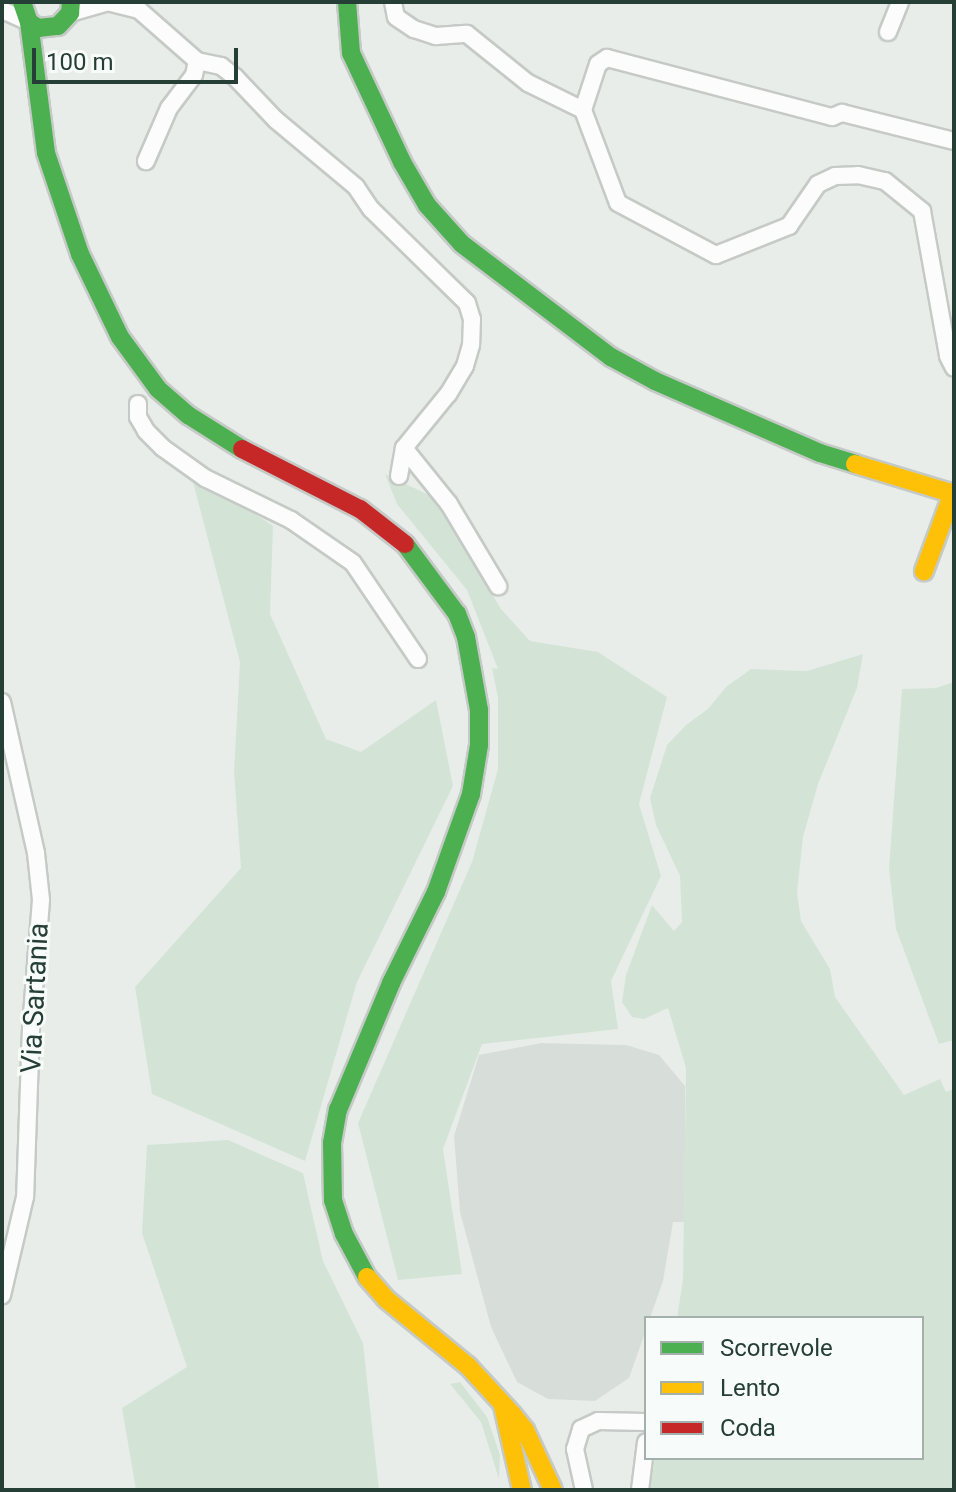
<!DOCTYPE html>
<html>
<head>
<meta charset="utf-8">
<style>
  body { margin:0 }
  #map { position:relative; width:956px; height:1492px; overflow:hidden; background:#e8edea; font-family:Roboto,sans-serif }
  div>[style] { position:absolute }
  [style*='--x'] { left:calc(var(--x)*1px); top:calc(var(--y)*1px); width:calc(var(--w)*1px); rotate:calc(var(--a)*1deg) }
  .built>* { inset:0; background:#d7deda }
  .green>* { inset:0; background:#d3e4d7 }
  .roads { filter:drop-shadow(2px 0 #c5cac7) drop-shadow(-2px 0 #c5cac7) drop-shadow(0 2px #c5cac7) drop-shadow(0 -2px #c5cac7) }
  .street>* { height:16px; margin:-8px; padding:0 8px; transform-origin:8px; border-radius:8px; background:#fcfcfc }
  .fast>* { height:18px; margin:-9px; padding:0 9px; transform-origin:9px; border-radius:9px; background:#4caf50 }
  .slow>* { height:18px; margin:-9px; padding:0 9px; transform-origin:9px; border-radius:9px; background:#ffc107 }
  .jam>* { height:18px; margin:-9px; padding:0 9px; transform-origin:9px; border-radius:9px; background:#c62828 }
  span { translate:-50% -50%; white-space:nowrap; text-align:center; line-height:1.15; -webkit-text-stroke:6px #f7fbf9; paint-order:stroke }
  .street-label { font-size:28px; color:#263f36 }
  .frame { position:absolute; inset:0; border:4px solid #263f36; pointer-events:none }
  .legend { position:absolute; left:644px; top:1316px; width:280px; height:144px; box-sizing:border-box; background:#f7fbf9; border:2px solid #a3b0ab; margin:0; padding:10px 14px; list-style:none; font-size:24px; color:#263f36 }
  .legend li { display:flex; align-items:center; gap:16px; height:40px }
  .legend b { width:40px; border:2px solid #a3b0ab }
  .scale { position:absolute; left:32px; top:48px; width:206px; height:36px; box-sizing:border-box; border:4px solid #263f36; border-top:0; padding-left:10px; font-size:24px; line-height:28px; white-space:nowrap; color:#263f36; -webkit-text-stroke:6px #f7fbf9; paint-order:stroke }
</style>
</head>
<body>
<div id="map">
  <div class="built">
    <i style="clip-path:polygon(541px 1043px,626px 1045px,659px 1055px,685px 1086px,685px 1222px,673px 1222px,663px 1281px,650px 1318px,646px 1318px,646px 1330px,629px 1378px,595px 1401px,548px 1399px,517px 1382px,491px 1327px,460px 1212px,454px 1136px,479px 1055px)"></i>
  </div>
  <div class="green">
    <i style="clip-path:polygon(385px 474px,435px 498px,501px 609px,530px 641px,598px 652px,667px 697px,639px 804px,661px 876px,611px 981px,618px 1029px,482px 1044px,443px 1149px,462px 1274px,398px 1280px,358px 1123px,472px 862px,498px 769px,498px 698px,492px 668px,498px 669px,467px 590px,397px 504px)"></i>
    <i style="clip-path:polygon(193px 482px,245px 507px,273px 526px,270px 614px,326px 739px,361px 752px,436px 700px,453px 786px,357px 982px,305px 1161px,152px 1094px,135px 987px,241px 868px,234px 772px,240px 662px)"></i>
    <i style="clip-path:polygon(863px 654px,857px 688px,818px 784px,803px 837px,797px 893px,801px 921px,830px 969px,835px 997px,904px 1095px,940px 1079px,946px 1092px,954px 1089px,954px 1490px,650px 1490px,655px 1458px,922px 1458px,922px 1318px,677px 1318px,683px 1279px,686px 1068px,668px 1008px,644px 1019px,632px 1017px,622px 1002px,626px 975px,652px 905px,674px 931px,682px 922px,680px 876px,656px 825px,650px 798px,667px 745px,686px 725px,708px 709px,726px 687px,751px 669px,807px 671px)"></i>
    <i style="clip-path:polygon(954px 682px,954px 1040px,939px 1044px,896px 929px,889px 869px,902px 689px,936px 688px)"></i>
    <i style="clip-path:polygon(228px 1140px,303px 1173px,323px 1261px,363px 1343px,379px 1490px,136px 1490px,122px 1408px,187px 1367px,142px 1233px,147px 1145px)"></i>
    <i style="clip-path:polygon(460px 1382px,487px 1417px,500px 1455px,499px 1479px,481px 1422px,450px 1384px)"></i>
  </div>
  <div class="roads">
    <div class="street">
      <i style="--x:107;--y:2;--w:33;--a:14"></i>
      <i style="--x:139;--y:10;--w:77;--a:41.3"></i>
      <i style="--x:197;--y:61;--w:14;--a:102"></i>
      <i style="--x:194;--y:75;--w:41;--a:127.1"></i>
      <i style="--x:169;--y:108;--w:58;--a:113.5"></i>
      <i style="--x:393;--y:2;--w:15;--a:79"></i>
      <i style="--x:396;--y:17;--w:22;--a:34"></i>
      <i style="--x:414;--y:29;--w:23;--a:18"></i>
      <i style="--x:436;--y:36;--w:31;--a:-4"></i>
      <i style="--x:467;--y:34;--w:78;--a:38.8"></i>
      <i style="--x:528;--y:83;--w:61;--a:26.1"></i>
      <i style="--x:583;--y:110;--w:99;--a:69.4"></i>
      <i style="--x:618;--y:203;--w:111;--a:28"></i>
      <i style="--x:716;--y:255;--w:79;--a:-21.7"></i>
      <i style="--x:789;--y:226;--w:51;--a:-55.4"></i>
      <i style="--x:818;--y:184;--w:19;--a:-25"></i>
      <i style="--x:835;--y:176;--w:23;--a:-2"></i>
      <i style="--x:858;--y:175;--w:28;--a:13"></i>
      <i style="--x:885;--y:181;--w:48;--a:39"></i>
      <i style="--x:922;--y:211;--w:147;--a:79.8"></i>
      <i style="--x:948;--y:356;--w:13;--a:63"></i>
      <i style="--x:2;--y:10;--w:30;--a:24"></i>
      <i style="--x:70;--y:13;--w:40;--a:-16"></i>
      <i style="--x:888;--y:32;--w:32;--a:-68"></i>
      <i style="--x:197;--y:61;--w:25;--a:12"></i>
      <i style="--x:221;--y:66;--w:18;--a:38"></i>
      <i style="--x:235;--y:77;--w:59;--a:46.4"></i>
      <i style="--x:276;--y:120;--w:104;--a:39.9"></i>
      <i style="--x:356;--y:187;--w:27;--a:56"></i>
      <i style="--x:371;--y:209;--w:134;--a:44.4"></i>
      <i style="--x:467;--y:303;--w:17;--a:73"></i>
      <i style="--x:472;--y:319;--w:26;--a:92"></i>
      <i style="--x:471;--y:345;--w:22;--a:106"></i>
      <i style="--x:465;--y:366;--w:33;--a:121"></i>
      <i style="--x:448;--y:394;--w:70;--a:129.2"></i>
      <i style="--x:404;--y:448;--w:72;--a:51.2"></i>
      <i style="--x:449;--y:504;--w:96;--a:59.1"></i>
      <i style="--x:583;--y:110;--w:48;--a:-71.9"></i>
      <i style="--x:598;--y:64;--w:11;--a:-34"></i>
      <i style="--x:607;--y:58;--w:233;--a:14.7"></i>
      <i style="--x:832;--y:117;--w:11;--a:-22"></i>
      <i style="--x:842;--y:113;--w:115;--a:14"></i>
      <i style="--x:138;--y:404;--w:13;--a:90"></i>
      <i style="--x:138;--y:417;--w:16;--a:60"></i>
      <i style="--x:146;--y:431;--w:24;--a:45"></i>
      <i style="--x:163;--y:448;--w:52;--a:35.5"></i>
      <i style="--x:205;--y:478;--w:96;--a:26"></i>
      <i style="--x:291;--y:520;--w:75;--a:34.7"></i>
      <i style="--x:353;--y:563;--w:116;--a:55.9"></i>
      <i style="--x:399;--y:476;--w:28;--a:-80"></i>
      <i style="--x:2;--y:702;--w:155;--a:77.3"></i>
      <i style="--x:36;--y:853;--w:47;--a:83.9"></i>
      <i style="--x:41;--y:900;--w:128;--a:94.5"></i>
      <i style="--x:31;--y:1028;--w:169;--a:92"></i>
      <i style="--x:25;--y:1197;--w:101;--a:103.2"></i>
      <i style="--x:584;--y:1490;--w:42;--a:-102.4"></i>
      <i style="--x:575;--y:1449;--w:21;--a:-73"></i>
      <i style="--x:581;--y:1429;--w:19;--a:-25"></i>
      <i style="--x:598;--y:1421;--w:48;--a:1.2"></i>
      <i style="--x:640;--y:1490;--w:48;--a:-82.9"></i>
    </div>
    <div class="fast">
      <i style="--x:22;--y:2;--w:21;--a:71"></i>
      <i style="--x:29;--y:22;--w:132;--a:82.6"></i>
      <i style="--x:46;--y:153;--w:107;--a:71.4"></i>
      <i style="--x:80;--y:254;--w:92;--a:64.3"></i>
      <i style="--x:120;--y:337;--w:64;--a:53.8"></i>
      <i style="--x:158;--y:389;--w:40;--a:41"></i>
      <i style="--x:188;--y:415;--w:64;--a:32.2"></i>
      <i style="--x:347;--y:2;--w:51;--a:85.5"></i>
      <i style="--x:351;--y:53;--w:120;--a:64.9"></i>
      <i style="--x:402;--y:162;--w:50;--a:59.8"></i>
      <i style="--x:427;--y:205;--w:52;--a:48.1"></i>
      <i style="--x:462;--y:244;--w:187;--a:37.2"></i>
      <i style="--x:611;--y:357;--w:50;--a:28.6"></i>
      <i style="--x:655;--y:381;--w:180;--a:23.6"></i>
      <i style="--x:820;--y:453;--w:37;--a:17"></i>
      <i style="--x:29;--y:22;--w:11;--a:34"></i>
      <i style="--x:38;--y:28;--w:20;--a:-6"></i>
      <i style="--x:58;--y:26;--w:18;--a:-47"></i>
      <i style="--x:70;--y:13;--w:11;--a:-85"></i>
      <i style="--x:367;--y:1277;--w:49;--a:-118.1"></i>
      <i style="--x:344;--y:1234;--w:36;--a:-108"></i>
      <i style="--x:333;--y:1200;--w:57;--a:-91"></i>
      <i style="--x:332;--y:1143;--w:34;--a:-80"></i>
      <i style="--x:338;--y:1110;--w:138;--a:-67.3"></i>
      <i style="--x:391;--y:983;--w:102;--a:-63.7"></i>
      <i style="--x:436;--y:892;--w:104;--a:-70.3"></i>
      <i style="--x:471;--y:794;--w:50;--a:-80.7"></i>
      <i style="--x:479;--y:745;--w:35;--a:-90"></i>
      <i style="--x:479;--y:710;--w:74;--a:-100.1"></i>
      <i style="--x:466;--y:637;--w:25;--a:-111"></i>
      <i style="--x:457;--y:614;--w:87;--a:-126.6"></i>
    </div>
    <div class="slow">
      <i style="--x:855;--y:464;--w:97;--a:16.8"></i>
      <i style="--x:948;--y:492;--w:9;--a:77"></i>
      <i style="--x:950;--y:501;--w:75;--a:110.4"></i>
      <i style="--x:367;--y:1277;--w:29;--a:49"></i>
      <i style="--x:386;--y:1299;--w:106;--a:39.3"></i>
      <i style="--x:468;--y:1366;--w:65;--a:47.5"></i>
      <i style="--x:512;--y:1414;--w:21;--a:51"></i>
      <i style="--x:525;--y:1430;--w:66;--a:65"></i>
      <i style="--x:503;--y:1406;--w:86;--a:77.3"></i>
    </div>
    <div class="jam">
      <i style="--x:242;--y:449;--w:132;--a:27"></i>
      <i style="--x:360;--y:509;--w:57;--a:37.9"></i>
    </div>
  </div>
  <div class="street-label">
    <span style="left:35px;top:998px;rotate:-87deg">Via Sartania</span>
  </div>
  <div class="frame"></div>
  <ul class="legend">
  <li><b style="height:10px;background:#4caf50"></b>Scorrevole</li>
  <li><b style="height:10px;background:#ffc107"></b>Lento</li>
  <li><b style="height:10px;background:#c62828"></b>Coda</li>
  </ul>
  <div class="scale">100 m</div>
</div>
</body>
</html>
